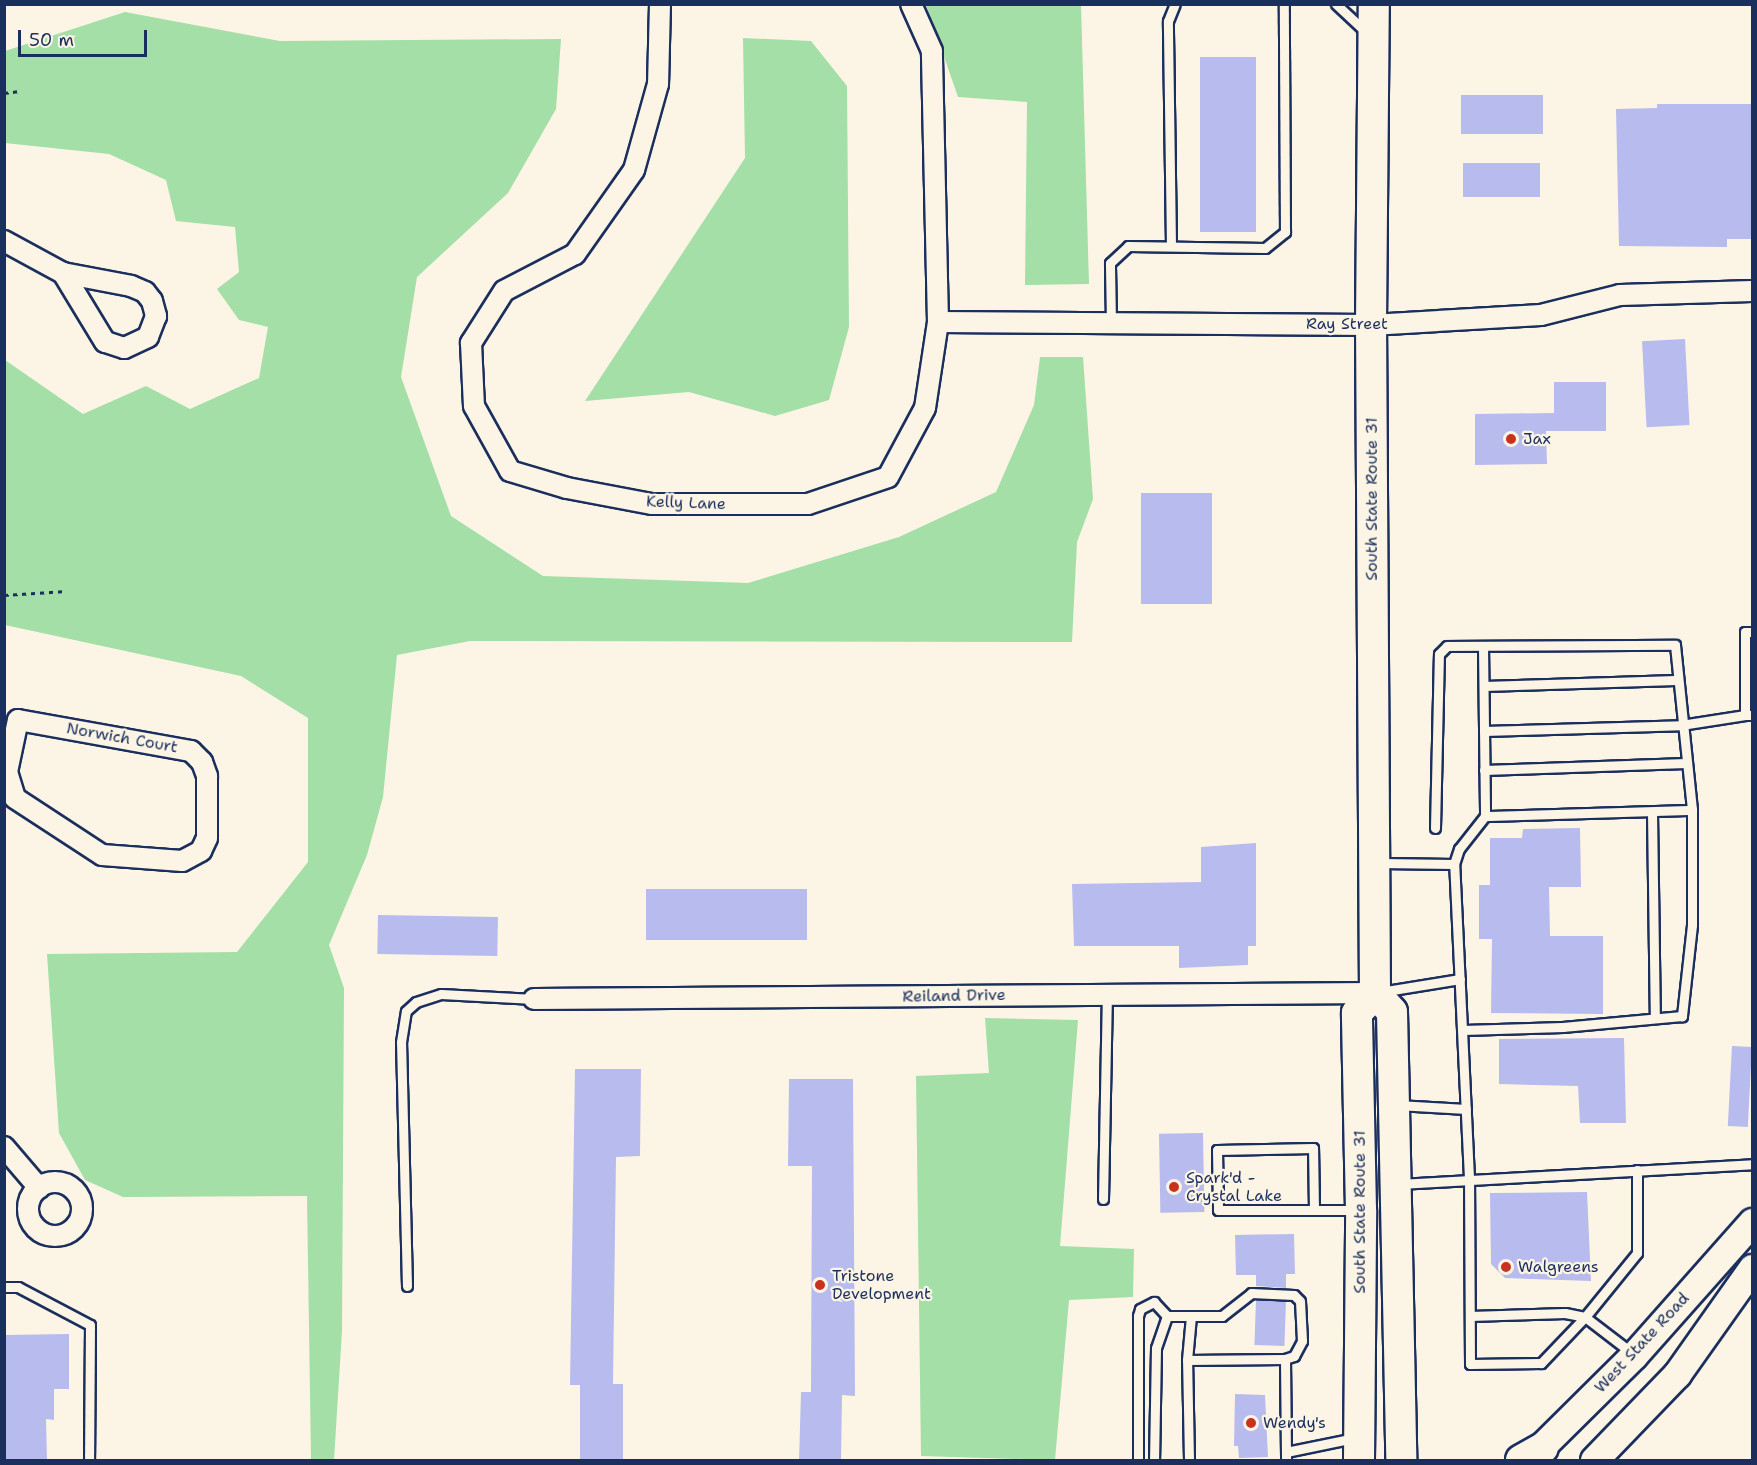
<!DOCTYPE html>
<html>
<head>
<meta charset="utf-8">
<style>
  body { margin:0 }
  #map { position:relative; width:1757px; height:1465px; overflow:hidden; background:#fcf5e5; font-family:"Shantell Sans",sans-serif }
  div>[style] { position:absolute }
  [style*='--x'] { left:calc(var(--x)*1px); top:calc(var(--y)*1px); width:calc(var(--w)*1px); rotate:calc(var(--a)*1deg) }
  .green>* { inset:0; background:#a3dfa6 }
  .building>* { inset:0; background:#b7bbed; transform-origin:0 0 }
  .path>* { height:3px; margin-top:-1.5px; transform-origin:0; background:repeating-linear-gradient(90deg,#1b2f5e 0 4.5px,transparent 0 9px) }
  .roads { filter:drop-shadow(2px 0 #1b2f5e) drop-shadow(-2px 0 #1b2f5e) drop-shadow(0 2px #1b2f5e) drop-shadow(0 -2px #1b2f5e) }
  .service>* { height:9px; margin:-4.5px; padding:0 4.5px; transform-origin:4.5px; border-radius:4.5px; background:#fcf5e5 }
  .minor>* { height:20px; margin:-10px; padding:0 10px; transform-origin:10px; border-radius:10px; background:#fcf5e5 }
  .minor>.ring { margin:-10px; padding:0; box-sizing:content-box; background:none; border:20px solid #fcf5e5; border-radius:50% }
  .secondary>* { height:27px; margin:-13.5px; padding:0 13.5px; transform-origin:13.5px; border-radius:13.5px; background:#fcf5e5 }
  .primary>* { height:30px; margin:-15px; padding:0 15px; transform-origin:15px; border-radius:15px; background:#fcf5e5 }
  .dots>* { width:16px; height:16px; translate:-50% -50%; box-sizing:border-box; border:3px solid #fcf5e5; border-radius:50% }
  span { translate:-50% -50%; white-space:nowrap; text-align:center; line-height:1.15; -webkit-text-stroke:4.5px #fcf5e5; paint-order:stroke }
  .street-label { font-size:16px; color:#1b2f5e }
  .poi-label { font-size:16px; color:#1b2f5e }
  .left { translate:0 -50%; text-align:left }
  .frame { position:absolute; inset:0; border:6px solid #1b2f5e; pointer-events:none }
  .scale { position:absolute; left:18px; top:30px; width:129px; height:27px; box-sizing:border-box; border:3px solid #1b2f5e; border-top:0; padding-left:8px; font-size:18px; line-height:21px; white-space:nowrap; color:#1b2f5e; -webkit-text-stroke:4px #fcf5e5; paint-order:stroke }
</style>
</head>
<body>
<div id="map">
  <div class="green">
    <i style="clip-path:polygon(926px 5px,1081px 5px,1089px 284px,1025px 285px,1027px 102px,958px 97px)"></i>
    <i style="clip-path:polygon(125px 12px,280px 41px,561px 39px,556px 109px,508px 193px,417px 277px,401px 377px,451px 516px,543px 576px,748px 583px,899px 537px,996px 492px,1034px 405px,1040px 357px,1083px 357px,1093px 499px,1077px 542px,1072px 642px,470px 641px,397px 655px,383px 797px,367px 855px,329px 945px,344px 988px,342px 1331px,334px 1460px,311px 1460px,307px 1196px,123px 1197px,85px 1180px,59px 1133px,47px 954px,237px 952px,308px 862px,308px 718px,241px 676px,5px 625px,5px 360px,83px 414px,146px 386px,190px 409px,259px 378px,268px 327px,239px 320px,217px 289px,239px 272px,235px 227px,176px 221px,166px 180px,109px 154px,5px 143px,5px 51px)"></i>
    <i style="clip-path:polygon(743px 38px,811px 41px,847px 86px,849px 327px,829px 400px,775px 416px,689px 392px,585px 401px,745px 158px)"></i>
    <i style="clip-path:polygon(985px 1018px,1078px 1020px,1060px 1246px,1134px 1249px,1133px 1297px,1069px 1300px,1055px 1460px,921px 1456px,916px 1076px,989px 1073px)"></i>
  </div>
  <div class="building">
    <i style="left:1200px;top:57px;width:56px;height:175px"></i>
    <i style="left:1543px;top:95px;width:39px;height:82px;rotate:90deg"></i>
    <i style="clip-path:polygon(1657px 104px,1752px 104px,1752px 239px,1727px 239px,1727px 247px,1619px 246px,1616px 109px,1657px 108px)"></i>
    <i style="left:1463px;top:163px;width:77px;height:34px"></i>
    <i style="left:1685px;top:339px;width:86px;height:43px;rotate:87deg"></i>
    <i style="clip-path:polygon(1554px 382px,1606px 382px,1606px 431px,1546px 431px,1547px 464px,1475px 465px,1475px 414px,1554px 413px)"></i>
    <i style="left:1141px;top:493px;width:71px;height:111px"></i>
    <i style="clip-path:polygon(1580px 828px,1581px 887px,1549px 887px,1550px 936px,1603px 936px,1603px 1014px,1491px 1013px,1492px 939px,1479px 939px,1479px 885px,1490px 885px,1490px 838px,1522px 838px,1523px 829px)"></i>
    <i style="clip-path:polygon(1256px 843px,1256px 946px,1248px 946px,1248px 965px,1179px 968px,1179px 946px,1074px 946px,1072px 884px,1201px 882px,1201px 847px)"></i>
    <i style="left:646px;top:889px;width:161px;height:51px"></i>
    <i style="left:378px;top:915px;width:120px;height:39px;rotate:1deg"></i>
    <i style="clip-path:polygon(1624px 1038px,1626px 1123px,1580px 1123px,1578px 1086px,1499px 1084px,1499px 1039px)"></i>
    <i style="left:1732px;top:1046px;width:20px;height:80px;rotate:3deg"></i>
    <i style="clip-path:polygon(575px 1069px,641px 1069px,640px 1156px,616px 1157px,613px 1384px,623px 1384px,623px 1461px,580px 1461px,580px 1385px,570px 1385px)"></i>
    <i style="clip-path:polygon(789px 1079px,853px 1079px,855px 1396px,842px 1395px,841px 1461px,799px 1461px,801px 1392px,811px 1392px,812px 1166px,788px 1166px)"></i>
    <i style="left:1203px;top:1133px;width:79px;height:44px;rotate:89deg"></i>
    <i style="clip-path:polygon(1587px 1192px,1591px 1281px,1505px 1278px,1491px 1264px,1490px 1193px)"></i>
    <i style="clip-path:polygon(1294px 1234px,1295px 1274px,1286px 1274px,1286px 1288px,1256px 1286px,1256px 1275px,1236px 1275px,1235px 1235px)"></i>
    <i style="left:1256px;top:1300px;width:30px;height:45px;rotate:2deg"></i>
    <i style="clip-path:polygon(69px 1334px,69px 1389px,54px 1389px,54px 1420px,46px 1419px,47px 1461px,4px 1461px,4px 1335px)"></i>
    <i style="clip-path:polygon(1235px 1394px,1265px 1395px,1268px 1457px,1239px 1458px,1238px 1446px,1234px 1446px)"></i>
  </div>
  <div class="path">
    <i style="--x:4;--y:93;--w:16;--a:-7"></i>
    <i style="--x:4;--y:595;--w:63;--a:-3.6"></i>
  </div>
  <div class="roads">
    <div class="service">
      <i style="--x:1336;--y:4;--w:40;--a:43"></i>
      <i style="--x:1171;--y:246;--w:225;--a:-90.8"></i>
      <i style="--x:1168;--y:21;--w:18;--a:-68"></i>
      <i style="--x:1111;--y:323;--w:60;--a:-91"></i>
      <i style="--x:1110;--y:263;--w:25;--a:-43"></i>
      <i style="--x:1128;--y:246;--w:137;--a:0.8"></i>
      <i style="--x:1265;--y:248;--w:26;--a:-39"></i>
      <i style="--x:1285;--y:232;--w:228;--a:-90.3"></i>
      <i style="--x:1752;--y:632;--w:7;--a:180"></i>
      <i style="--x:1745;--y:632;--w:83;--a:90"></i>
      <i style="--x:1745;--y:715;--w:7;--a:0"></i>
      <i style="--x:1483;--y:646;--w:170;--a:89.3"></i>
      <i style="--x:1484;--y:686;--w:192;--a:-1.8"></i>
      <i style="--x:1484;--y:731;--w:197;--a:-1.7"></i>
      <i style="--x:1681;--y:725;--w:65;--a:-8.9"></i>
      <i style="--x:1484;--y:770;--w:202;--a:-2"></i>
      <i style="--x:1652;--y:812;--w:205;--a:89.2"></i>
      <i style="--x:1435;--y:828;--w:174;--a:-88.7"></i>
      <i style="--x:1439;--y:654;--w:11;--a:-45"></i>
      <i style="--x:1447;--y:646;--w:228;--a:-0.3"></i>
      <i style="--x:1675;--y:645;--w:166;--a:84.1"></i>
      <i style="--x:1692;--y:810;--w:115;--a:90"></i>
      <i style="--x:1692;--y:925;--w:92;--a:96.3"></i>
      <i style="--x:1682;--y:1016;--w:120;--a:174.7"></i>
      <i style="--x:1563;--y:1027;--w:100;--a:178.3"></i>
      <i style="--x:1380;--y:863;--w:74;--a:0.8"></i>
      <i style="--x:1380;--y:992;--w:81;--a:-9.2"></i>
      <i style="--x:1397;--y:1105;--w:69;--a:3.3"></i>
      <i style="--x:1637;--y:1170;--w:83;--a:90"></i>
      <i style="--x:1637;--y:1253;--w:82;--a:129.1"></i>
      <i style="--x:1585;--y:1317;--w:64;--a:133.7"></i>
      <i style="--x:1541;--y:1363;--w:71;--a:179.2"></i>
      <i style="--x:1470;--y:1364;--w:186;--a:-90.3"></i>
      <i style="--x:1469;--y:1178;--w:314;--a:-92.7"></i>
      <i style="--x:1454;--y:864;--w:16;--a:-72"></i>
      <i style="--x:1459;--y:849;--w:42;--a:-51.8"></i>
      <i style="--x:1485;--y:816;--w:207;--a:-1.7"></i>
      <i style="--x:1399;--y:1184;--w:354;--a:-3.2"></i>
      <i style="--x:1103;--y:1199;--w:205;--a:-88.9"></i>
      <i style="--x:1314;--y:1209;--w:61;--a:-90.9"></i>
      <i style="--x:1313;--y:1148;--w:96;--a:178.8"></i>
      <i style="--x:1217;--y:1150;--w:60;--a:89"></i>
      <i style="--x:1218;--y:1210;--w:138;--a:0"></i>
      <i style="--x:407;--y:1286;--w:244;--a:-91.4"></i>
      <i style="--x:401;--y:1042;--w:31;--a:-81"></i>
      <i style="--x:406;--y:1011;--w:13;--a:-42"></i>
      <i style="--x:416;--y:1002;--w:26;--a:-18"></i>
      <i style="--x:441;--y:994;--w:93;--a:3.1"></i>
      <i style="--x:4;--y:1287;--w:14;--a:0"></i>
      <i style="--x:18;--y:1287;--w:81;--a:27.8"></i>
      <i style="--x:90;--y:1325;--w:135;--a:90.4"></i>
      <i style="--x:1167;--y:1316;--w:55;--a:0"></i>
      <i style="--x:1222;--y:1316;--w:37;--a:-38"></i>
      <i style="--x:1251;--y:1293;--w:43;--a:2.7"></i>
      <i style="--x:1294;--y:1295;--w:8;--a:45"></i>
      <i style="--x:1300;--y:1301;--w:40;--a:87.1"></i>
      <i style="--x:1302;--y:1341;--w:17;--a:118"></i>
      <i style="--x:1294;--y:1356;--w:9;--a:162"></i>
      <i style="--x:1470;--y:1316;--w:95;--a:-1.8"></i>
      <i style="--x:1565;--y:1313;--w:20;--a:11"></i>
      <i style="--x:1585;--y:1317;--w:59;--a:37.5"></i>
      <i style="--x:1187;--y:1360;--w:98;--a:-0.6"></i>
      <i style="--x:1285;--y:1359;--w:101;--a:89.4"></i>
      <i style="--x:1286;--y:1452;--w:69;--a:-11.6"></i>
      <i style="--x:1138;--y:1460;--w:144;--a:-90"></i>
      <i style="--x:1138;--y:1316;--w:7;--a:-74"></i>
      <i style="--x:1140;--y:1309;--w:16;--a:-27"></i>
      <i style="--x:1154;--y:1302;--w:19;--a:47"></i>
      <i style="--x:1167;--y:1316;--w:34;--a:109"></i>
      <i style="--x:1156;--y:1348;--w:112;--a:91"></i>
      <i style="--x:1189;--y:1460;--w:100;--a:-91.1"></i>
      <i style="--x:1187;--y:1360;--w:44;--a:-84.8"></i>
    </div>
    <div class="minor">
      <i style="--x:660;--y:4;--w:80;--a:91.4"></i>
      <i style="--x:658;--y:84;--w:89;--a:105.6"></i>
      <i style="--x:634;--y:170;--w:103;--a:125.1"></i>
      <i style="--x:575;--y:254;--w:80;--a:152.5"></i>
      <i style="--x:504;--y:291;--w:62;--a:122.4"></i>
      <i style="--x:471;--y:343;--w:63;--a:87.3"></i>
      <i style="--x:474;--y:406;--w:74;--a:61"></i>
      <i style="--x:510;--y:471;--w:59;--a:16.6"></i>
      <i style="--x:567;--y:488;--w:86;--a:10.7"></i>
      <i style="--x:652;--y:504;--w:156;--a:0"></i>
      <i style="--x:808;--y:504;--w:84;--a:-18.6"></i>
      <i style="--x:888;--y:477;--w:78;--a:-61.8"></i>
      <i style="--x:925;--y:408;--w:87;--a:-81.4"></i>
      <i style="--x:938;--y:322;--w:271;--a:-91.3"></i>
      <i style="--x:932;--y:51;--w:51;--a:-114.1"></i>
      <i style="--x:4;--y:241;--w:67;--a:28.5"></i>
      <i style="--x:63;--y:273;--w:69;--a:10.8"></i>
      <i style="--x:131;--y:286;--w:15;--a:23"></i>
      <i style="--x:145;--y:292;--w:11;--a:52"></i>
      <i style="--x:152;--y:301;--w:16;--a:75"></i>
      <i style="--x:156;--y:316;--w:22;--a:111"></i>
      <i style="--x:148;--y:337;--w:26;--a:155"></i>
      <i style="--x:124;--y:348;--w:20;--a:-162"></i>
      <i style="--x:105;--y:342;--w:81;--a:-121.3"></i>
      <i style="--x:938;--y:322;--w:433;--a:0.4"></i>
      <i style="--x:1371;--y:325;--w:170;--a:-3.4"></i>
      <i style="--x:1541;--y:315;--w:81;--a:-14.2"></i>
      <i style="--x:1620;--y:295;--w:132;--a:-1.7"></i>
      <i style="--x:18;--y:720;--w:176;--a:10.2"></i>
      <i style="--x:191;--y:751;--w:16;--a:45"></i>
      <i style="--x:202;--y:762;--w:15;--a:70"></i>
      <i style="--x:207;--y:776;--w:62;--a:90"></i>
      <i style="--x:207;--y:838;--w:14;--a:115"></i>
      <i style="--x:201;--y:851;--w:21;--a:152"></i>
      <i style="--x:182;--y:861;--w:80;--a:-175.7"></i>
      <i style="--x:102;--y:855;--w:104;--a:-146.8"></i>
      <i style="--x:15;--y:798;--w:27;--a:-107"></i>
      <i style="--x:7;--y:772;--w:53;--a:-78.1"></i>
      <i style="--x:534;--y:999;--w:841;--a:-0.41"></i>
      <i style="--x:4;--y:1147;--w:54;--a:49.5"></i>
      <i class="ring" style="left:28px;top:1182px;width:34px;height:34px"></i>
    </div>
    <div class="secondary">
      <i style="--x:1528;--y:1460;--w:149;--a:-44.7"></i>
      <i style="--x:1634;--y:1355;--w:178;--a:-48.4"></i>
      <i style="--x:1594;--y:1460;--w:120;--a:-46"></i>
      <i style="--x:1677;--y:1374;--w:130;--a:-54.7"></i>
    </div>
    <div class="primary">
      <i style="--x:1375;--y:993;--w:25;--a:48"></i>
      <i style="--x:1392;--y:1012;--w:448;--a:88.8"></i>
      <i style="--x:1359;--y:1460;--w:250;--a:-89.5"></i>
      <i style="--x:1361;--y:1210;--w:197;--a:-91.2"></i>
      <i style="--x:1357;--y:1013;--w:27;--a:-48"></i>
      <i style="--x:1375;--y:993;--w:668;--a:-90.34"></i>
      <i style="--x:1371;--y:325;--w:321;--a:-89.5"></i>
      <i style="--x:1521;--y:1460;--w:25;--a:-29"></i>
    </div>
  </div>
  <div class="dots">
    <i style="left:1511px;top:439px;background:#c8321e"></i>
    <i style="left:1174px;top:1187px;background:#c8321e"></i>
    <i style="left:1506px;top:1267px;background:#c8321e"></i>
    <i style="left:820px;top:1285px;background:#c8321e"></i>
    <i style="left:1251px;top:1423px;background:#c8321e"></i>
  </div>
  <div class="street-label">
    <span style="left:1347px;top:324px">Ray Street</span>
    <span style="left:1372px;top:499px;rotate:-90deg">South State Route 31</span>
    <span style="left:686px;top:503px;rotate:2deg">Kelly Lane</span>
    <span style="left:122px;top:738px;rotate:10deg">Norwich Court</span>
    <span style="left:954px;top:996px;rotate:-1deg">Reiland Drive</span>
    <span style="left:1360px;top:1212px;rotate:-90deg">South State Route 31</span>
    <span style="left:1642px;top:1343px;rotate:-47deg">West State Road</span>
  </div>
  <div class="poi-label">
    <span class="left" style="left:1523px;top:439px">Jax</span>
    <span class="left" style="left:1186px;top:1187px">Spark'd -<br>Crystal Lake</span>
    <span class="left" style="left:1518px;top:1267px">Walgreens</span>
    <span class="left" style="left:832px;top:1285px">Tristone<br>Development</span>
    <span class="left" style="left:1263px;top:1423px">Wendy's</span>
  </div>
  <div class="frame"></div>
  <div class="scale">50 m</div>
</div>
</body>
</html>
